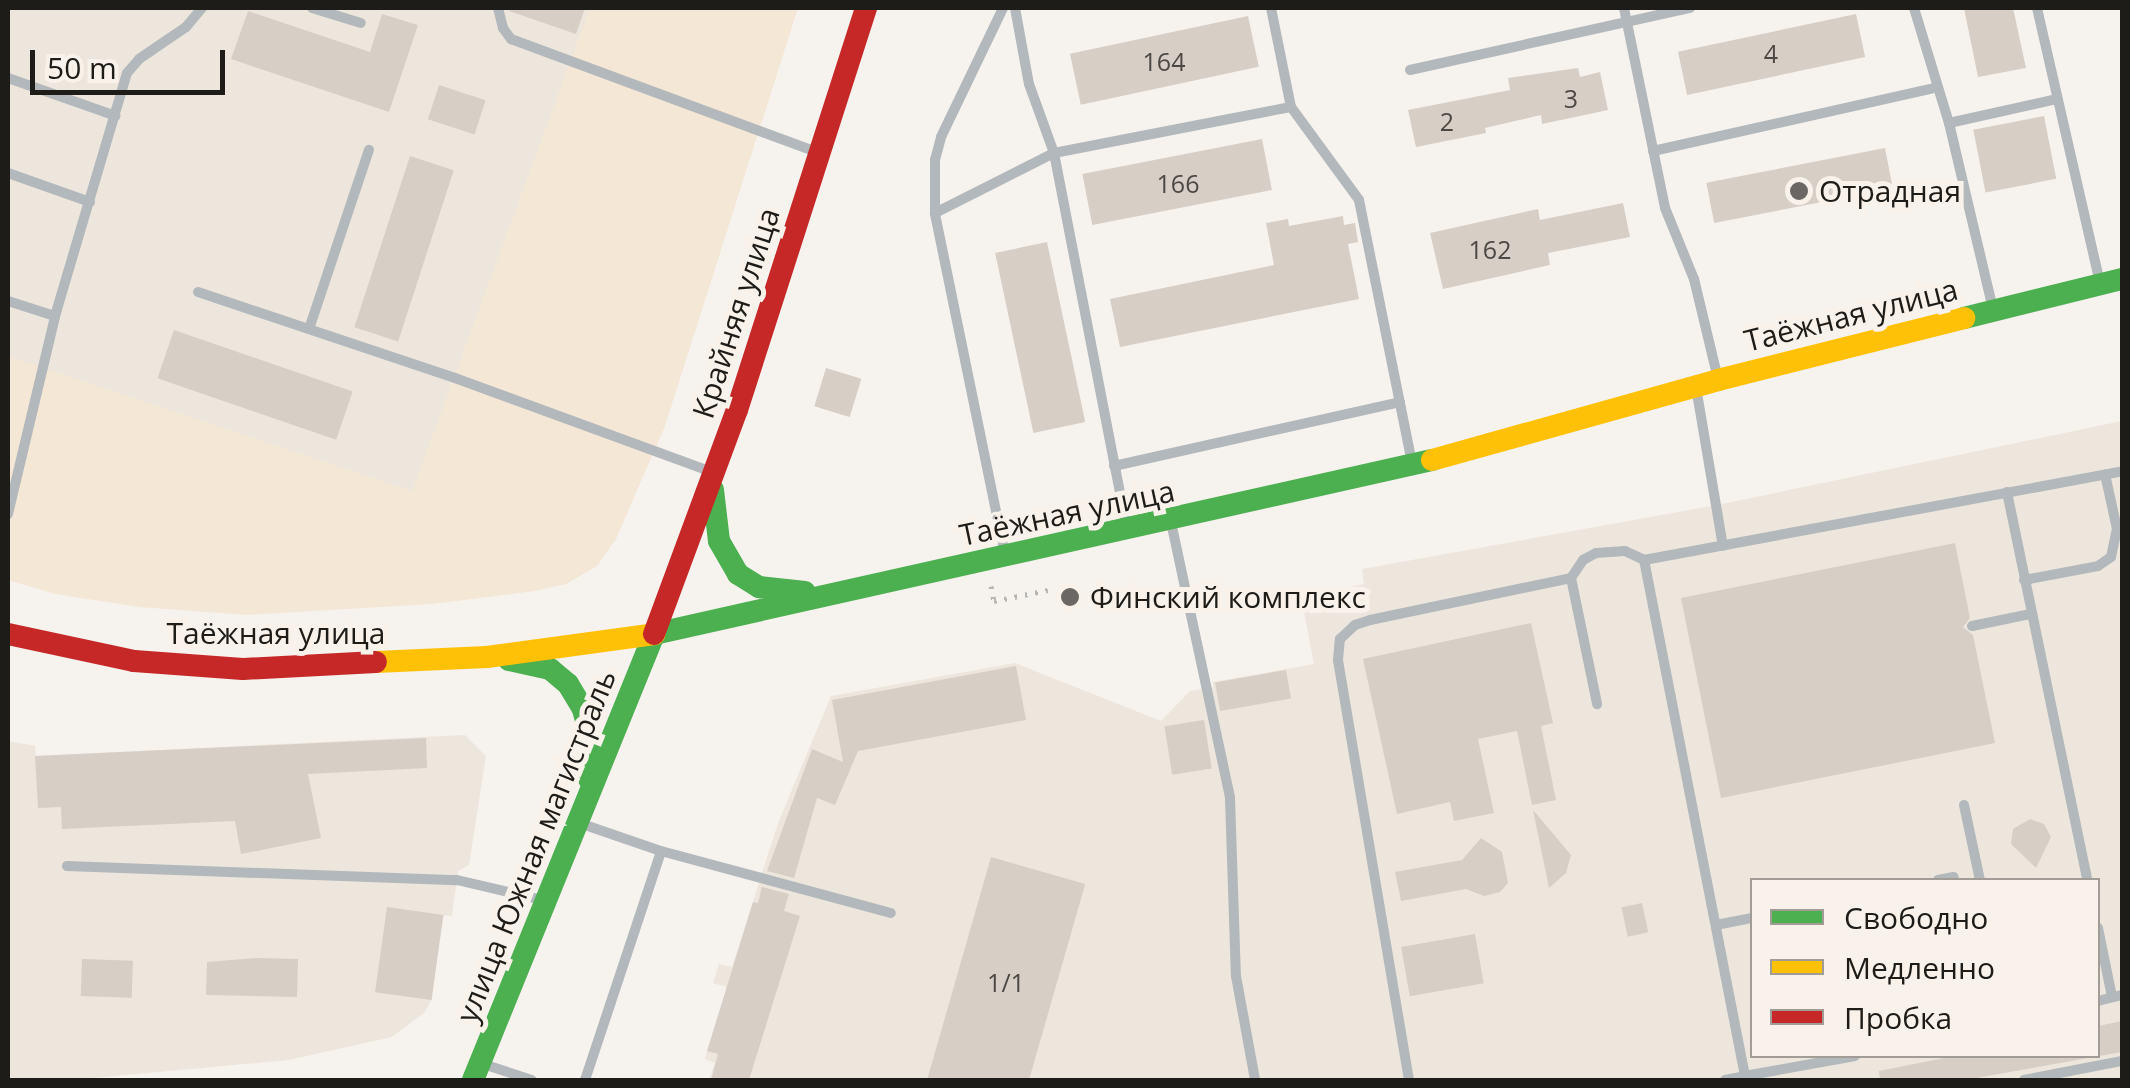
<!DOCTYPE html>
<html>
<head>
<meta charset="utf-8">
<style>
  body { margin:0 }
  #map { position:relative; width:2130px; height:1088px; overflow:hidden; background:#f6f2ee; font-family:"Open Sans",sans-serif }
  div>[style] { position:absolute }
  [style*='--x'] { left:calc(var(--x)*1px); top:calc(var(--y)*1px); width:calc(var(--w)*1px); rotate:calc(var(--a)*1deg) }
  .built>* { inset:0; background:#ede6dc }
  .green>* { inset:0; background:#f5e7d5 }
  .building>* { inset:0; background:#d7cfc6; transform-origin:0 0 }
  .path>* { height:5px; margin-top:-2.5px; transform-origin:0; background:repeating-linear-gradient(90deg,#b4b6b5 0 2.5px,transparent 0 10.5px) }
  .lane>* { height:10px; margin:-5px; padding:0 5px; transform-origin:5px; border-radius:5px; background:#b2b8bb }
  .fast>* { height:22px; margin:-11px; padding:0 11px; transform-origin:11px; border-radius:11px; background:#4caf50 }
  .slow>* { height:22px; margin:-11px; padding:0 11px; transform-origin:11px; border-radius:11px; background:#ffc107 }
  .jam>* { height:22px; margin:-11px; padding:0 11px; transform-origin:11px; border-radius:11px; background:#c62828 }
  .dots>* { width:28px; height:28px; translate:-50% -50%; box-sizing:border-box; border:5px solid #f9f2ea; border-radius:50% }
  span { translate:-50% -50%; white-space:nowrap; text-align:center; line-height:1.15; -webkit-text-stroke:10px #f9f2ea; paint-order:stroke }
  .number-label { font-size:25px; color:#4c4944 }
  .number-label span { -webkit-text-stroke-width:0 }
  .poi-label { font-size:30px; color:#1e1c19 }
  .left { translate:0 -50%; text-align:left }
  .street-label { font-size:30px; color:#1e1c19 }
  .frame { position:absolute; inset:0; border:10px solid #1e1c19; pointer-events:none }
  .legend { position:absolute; left:1750px; top:878px; width:350px; height:180px; box-sizing:border-box; background:#f9f2ea; border:2px solid #a19c96; margin:0; padding:12px 18px; list-style:none; font-size:30px; color:#1e1c19 }
  .legend li { display:flex; align-items:center; gap:20px; height:50px }
  .legend b { width:50px; border:2px solid #a19c96 }
  .scale { position:absolute; left:30px; top:50px; width:195px; height:45px; box-sizing:border-box; border:5px solid #1e1c19; border-top:0; padding-left:12px; font-size:30px; line-height:35px; white-space:nowrap; color:#1e1c19; -webkit-text-stroke:8px #f9f2ea; paint-order:stroke }
</style>
</head>
<body>
<div id="map">
  <div class="built">
    <i style="clip-path:polygon(8px 8px,620px 8px,438px 523px,8px 385px)"></i>
    <i style="clip-path:polygon(evenodd,2122px 421px,2122px 1080px,709px 1080px,715px 1063px,705px 1059px,727px 987px,713px 983px,719px 964px,732px 967px,778px 823px,831px 696px,1015px 663px,1161px 721px,1190px 691px,1213px 687px,1213px 682px,1314px 664px,1301px 597px,1364px 584px,1362px 569px,1717px 505px,2122px 421px,1752px 880px,2098px 880px,2098px 1056px,1752px 1056px,1752px 880px)"></i>
    <i style="clip-path:polygon(465px 735px,486px 756px,469px 865px,458px 871px,452px 916px,442px 915px,432px 999px,425px 1012px,392px 1037px,289px 1060px,71px 1080px,8px 1080px,8px 741px,35px 746px,36px 756px)"></i>
  </div>
  <div class="green">
    <i style="clip-path:polygon(590px 8px,798px 8px,665px 426px,616px 539px,597px 566px,566px 584px,535px 591px,432px 604px,247px 615px,139px 607px,55px 594px,8px 580px,8px 356px,412px 491px)"></i>
  </div>
  <div class="building">
    <i style="clip-path:polygon(510px 8px,585px 8px,576px 34px,509px 11px)"></i>
    <i style="clip-path:polygon(1964px 8px,2013px 8px,2026px 68px,1978px 77px)"></i>
    <i style="clip-path:polygon(248px 11px,370px 52px,382px 14px,418px 25px,389px 112px,231px 59px)"></i>
    <i style="left:1856px;top:14px;width:44px;height:182px;rotate:78deg"></i>
    <i style="left:1248px;top:16px;width:52px;height:182px;rotate:78deg"></i>
    <i style="clip-path:polygon(1578px 68px,1580px 77px,1600px 72px,1608px 110px,1542px 124px,1541px 115px,1485px 128px,1486px 133px,1416px 147px,1408px 110px,1510px 90px,1508px 78px)"></i>
    <i style="left:439px;top:85px;width:49px;height:36px;rotate:18deg"></i>
    <i style="left:2044px;top:116px;width:64px;height:72px;rotate:79deg"></i>
    <i style="left:1262px;top:139px;width:52px;height:183px;rotate:79deg"></i>
    <i style="left:1885px;top:148px;width:41px;height:182px;rotate:79deg"></i>
    <i style="left:410px;top:156px;width:46px;height:180px;rotate:18deg"></i>
    <i style="clip-path:polygon(1623px 203px,1630px 237px,1548px 253px,1550px 265px,1443px 289px,1430px 233px,1538px 209px,1540px 220px)"></i>
    <i style="clip-path:polygon(1343px 216px,1344px 225px,1355px 223px,1358px 242px,1348px 244px,1359px 299px,1120px 347px,1110px 299px,1274px 265px,1266px 223px,1288px 219px,1289px 226px)"></i>
    <i style="left:1047px;top:242px;width:184px;height:53px;rotate:78deg"></i>
    <i style="left:174px;top:330px;width:189px;height:51px;rotate:19deg"></i>
    <i style="left:826px;top:368px;width:37px;height:40px;rotate:17deg"></i>
    <i style="clip-path:polygon(1955px 543px,1970px 618px,1963px 627px,1973px 635px,1995px 743px,1721px 798px,1681px 598px)"></i>
    <i style="clip-path:polygon(1531px 623px,1553px 723px,1541px 726px,1556px 800px,1532px 805px,1517px 731px,1478px 739px,1494px 813px,1454px 821px,1450px 802px,1397px 814px,1363px 659px)"></i>
    <i style="clip-path:polygon(1016px 666px,1026px 720px,858px 751px,835px 805px,817px 798px,794px 878px,767px 871px,812px 749px,843px 762px,832px 700px)"></i>
    <i style="left:1286px;top:670px;width:29px;height:72px;rotate:80deg"></i>
    <i style="left:1204px;top:720px;width:49px;height:40px;rotate:81deg"></i>
    <i style="clip-path:polygon(426px 738px,427px 768px,308px 774px,321px 838px,241px 854px,235px 821px,62px 829px,61px 807px,38px 808px,35px 756px)"></i>
    <i style="clip-path:polygon(1533px 810px,1571px 855px,1566px 873px,1549px 888px)"></i>
    <i style="clip-path:polygon(2030px 819px,2044px 824px,2051px 837px,2036px 868px,2011px 844px,2013px 829px)"></i>
    <i style="clip-path:polygon(1481px 838px,1502px 852px,1508px 883px,1500px 892px,1484px 896px,1466px 889px,1401px 901px,1395px 872px,1462px 860px)"></i>
    <i style="left:991px;top:857px;width:98px;height:232px;rotate:16deg"></i>
    <i style="clip-path:polygon(762px 887px,789px 894px,784px 911px,800px 916px,749px 1080px,711px 1080px,718px 1054px,707px 1051px,753px 902px,758px 903px)"></i>
    <i style="left:1642px;top:903px;width:30px;height:21px;rotate:78deg"></i>
    <i style="left:387px;top:907px;width:57px;height:86px;rotate:8deg"></i>
    <i style="left:1475px;top:934px;width:50px;height:75px;rotate:80deg"></i>
    <i style="clip-path:polygon(257px 958px,298px 959px,297px 997px,206px 995px,207px 962px)"></i>
    <i style="left:82px;top:959px;width:51px;height:37px;rotate:2deg"></i>
    <i style="clip-path:polygon(2122px 1021px,2122px 1052px,1965px 1080px,1880px 1080px,1879px 1071px,1954px 1056px,2098px 1056px,2098px 1026px)"></i>
  </div>
  <div class="path">
    <i style="--x:991;--y:586;--w:15;--a:79"></i>
    <i style="--x:994;--y:601;--w:55;--a:-11.5"></i>
  </div>
  <div class="lane">
    <i style="--x:312;--y:8;--w:51;--a:17"></i>
    <i style="--x:498;--y:8;--w:21;--a:76"></i>
    <i style="--x:503;--y:28;--w:14;--a:54"></i>
    <i style="--x:511;--y:39;--w:328;--a:20.3"></i>
    <i style="--x:1015;--y:8;--w:77;--a:79.6"></i>
    <i style="--x:1029;--y:84;--w:73;--a:70.1"></i>
    <i style="--x:1054;--y:153;--w:379;--a:79"></i>
    <i style="--x:1271;--y:8;--w:101;--a:78.6"></i>
    <i style="--x:1291;--y:107;--w:115;--a:53.8"></i>
    <i style="--x:1359;--y:200;--w:269;--a:78.6"></i>
    <i style="--x:1624;--y:8;--w:204;--a:78.4"></i>
    <i style="--x:1665;--y:208;--w:77;--a:67.8"></i>
    <i style="--x:1694;--y:279;--w:103;--a:76.5"></i>
    <i style="--x:1914;--y:8;--w:120;--a:73.1"></i>
    <i style="--x:1949;--y:123;--w:191;--a:76.7"></i>
    <i style="--x:2037;--y:8;--w:282;--a:77.1"></i>
    <i style="--x:1410;--y:70;--w:287;--a:-12.5"></i>
    <i style="--x:8;--y:78;--w:114;--a:19.4"></i>
    <i style="--x:1949;--y:123;--w:111;--a:-12.5"></i>
    <i style="--x:1653;--y:151;--w:290;--a:-12.6"></i>
    <i style="--x:8;--y:173;--w:87;--a:19.5"></i>
    <i style="--x:935;--y:213;--w:53;--a:-90"></i>
    <i style="--x:935;--y:160;--w:24;--a:-75"></i>
    <i style="--x:941;--y:137;--w:143;--a:-64.3"></i>
    <i style="--x:198;--y:292;--w:271;--a:18.5"></i>
    <i style="--x:455;--y:378;--w:274;--a:20.1"></i>
    <i style="--x:8;--y:301;--w:49;--a:17.7"></i>
    <i style="--x:309;--y:329;--w:189;--a:-71.5"></i>
    <i style="--x:1696;--y:387;--w:161;--a:80.4"></i>
    <i style="--x:1114;--y:466;--w:293;--a:-12.6"></i>
    <i style="--x:2007;--y:492;--w:396;--a:78.3"></i>
    <i style="--x:8;--y:514;--w:204;--a:-76.6"></i>
    <i style="--x:55;--y:316;--w:253;--a:-73.5"></i>
    <i style="--x:127;--y:73;--w:18;--a:-49"></i>
    <i style="--x:139;--y:59;--w:57;--a:-34.2"></i>
    <i style="--x:186;--y:27;--w:25;--a:-50"></i>
    <i style="--x:1171;--y:522;--w:282;--a:77.9"></i>
    <i style="--x:1230;--y:798;--w:178;--a:88.1"></i>
    <i style="--x:1236;--y:976;--w:106;--a:79.6"></i>
    <i style="--x:1005;--y:555;--w:349;--a:-101.6"></i>
    <i style="--x:935;--y:213;--w:133;--a:-26.8"></i>
    <i style="--x:1054;--y:153;--w:241;--a:-11"></i>
    <i style="--x:1571;--y:578;--w:129;--a:78.3"></i>
    <i style="--x:2024;--y:580;--w:75;--a:-10.7"></i>
    <i style="--x:2098;--y:566;--w:16;--a:-35"></i>
    <i style="--x:2111;--y:557;--w:29;--a:-78"></i>
    <i style="--x:2117;--y:529;--w:56;--a:-102.3"></i>
    <i style="--x:1972;--y:626;--w:59;--a:-11.7"></i>
    <i style="--x:1964;--y:805;--w:77;--a:78"></i>
    <i style="--x:585;--y:825;--w:80;--a:18.9"></i>
    <i style="--x:661;--y:851;--w:238;--a:15.1"></i>
    <i style="--x:67;--y:866;--w:390;--a:2.1"></i>
    <i style="--x:457;--y:880;--w:83;--a:13.2"></i>
    <i style="--x:1938;--y:880;--w:16;--a:-11"></i>
    <i style="--x:1716;--y:925;--w:37;--a:-11"></i>
    <i style="--x:2098;--y:928;--w:70;--a:78.5"></i>
    <i style="--x:2098;--y:1001;--w:25;--a:-14"></i>
    <i style="--x:1855;--y:1056;--w:112;--a:169.7"></i>
    <i style="--x:1745;--y:1076;--w:526;--a:-101.07"></i>
    <i style="--x:1644;--y:560;--w:486;--a:-10.5"></i>
    <i style="--x:486;--y:1065;--w:48;--a:18.1"></i>
    <i style="--x:585;--y:1080;--w:241;--a:-71.6"></i>
    <i style="--x:1409;--y:1080;--w:426;--a:-99.6"></i>
    <i style="--x:1338;--y:660;--w:21;--a:-85"></i>
    <i style="--x:1340;--y:639;--w:21;--a:-43"></i>
    <i style="--x:1355;--y:625;--w:16;--a:-18"></i>
    <i style="--x:1370;--y:620;--w:205;--a:-11.8"></i>
    <i style="--x:1571;--y:578;--w:22;--a:-56"></i>
    <i style="--x:1583;--y:560;--w:15;--a:-28"></i>
    <i style="--x:1596;--y:553;--w:29;--a:-4"></i>
    <i style="--x:1625;--y:551;--w:21;--a:25"></i>
    <i style="--x:1725;--y:1080;--w:20;--a:-11"></i>
    <i style="--x:2024;--y:1080;--w:100;--a:-11"></i>
  </div>
  <div class="fast">
    <i style="--x:1964;--y:318;--w:163;--a:-13.9"></i>
    <i style="--x:713;--y:490;--w:51;--a:83.3"></i>
    <i style="--x:719;--y:541;--w:38;--a:60"></i>
    <i style="--x:738;--y:574;--w:25;--a:32"></i>
    <i style="--x:759;--y:587;--w:46;--a:6.2"></i>
    <i style="--x:654;--y:634;--w:797;--a:-12.61"></i>
    <i style="--x:509;--y:660;--w:42;--a:12.4"></i>
    <i style="--x:550;--y:669;--w:23;--a:40"></i>
    <i style="--x:568;--y:684;--w:29;--a:59"></i>
    <i style="--x:583;--y:709;--w:21;--a:76"></i>
    <i style="--x:588;--y:729;--w:50;--a:88.9"></i>
    <i style="--x:473;--y:1080;--w:481;--a:-67.9"></i>
  </div>
  <div class="slow">
    <i style="--x:1432;--y:460;--w:297;--a:-15.6"></i>
    <i style="--x:1718;--y:380;--w:254;--a:-14.1"></i>
    <i style="--x:376;--y:662;--w:111;--a:-2.6"></i>
    <i style="--x:487;--y:657;--w:169;--a:-7.8"></i>
  </div>
  <div class="jam">
    <i style="--x:8;--y:634;--w:129;--a:12.1"></i>
    <i style="--x:134;--y:661;--w:109;--a:4.2"></i>
    <i style="--x:243;--y:669;--w:133;--a:-3"></i>
    <i style="--x:654;--y:634;--w:239;--a:-69.7"></i>
    <i style="--x:737;--y:410;--w:422;--a:-72.2"></i>
  </div>
  <div class="dots">
    <i style="left:1799px;top:191px;background:#6a6764"></i>
    <i style="left:1070px;top:597px;background:#6a6764"></i>
  </div>
  <div class="number-label">
    <span style="left:1771px;top:53px">4</span>
    <span style="left:1164px;top:61px">164</span>
    <span style="left:1571px;top:98px">3</span>
    <span style="left:1447px;top:121px">2</span>
    <span style="left:1178px;top:183px">166</span>
    <span style="left:1490px;top:249px">162</span>
    <span style="left:1006px;top:982px">1/1</span>
  </div>
  <div class="poi-label">
    <span class="left" style="left:1819px;top:191px">Отрадная</span>
    <span class="left" style="left:1090px;top:597px">Финский комплекс</span>
  </div>
  <div class="street-label">
    <span style="left:736px;top:313px;rotate:-72deg">Крайняя улица</span>
    <span style="left:1851px;top:315px;rotate:-14deg">Таёжная улица</span>
    <span style="left:1067px;top:513px;rotate:-12deg">Таёжная улица</span>
    <span style="left:276px;top:633px">Таёжная улица</span>
    <span style="left:536px;top:846px;rotate:-68deg">улица Южная магистраль</span>
  </div>
  <div class="frame"></div>
  <ul class="legend">
  <li><b style="height:12px;background:#4caf50"></b>Свободно</li>
  <li><b style="height:12px;background:#ffc107"></b>Медленно</li>
  <li><b style="height:12px;background:#c62828"></b>Пробка</li>
  </ul>
  <div class="scale">50 m</div>
</div>
</body>
</html>
